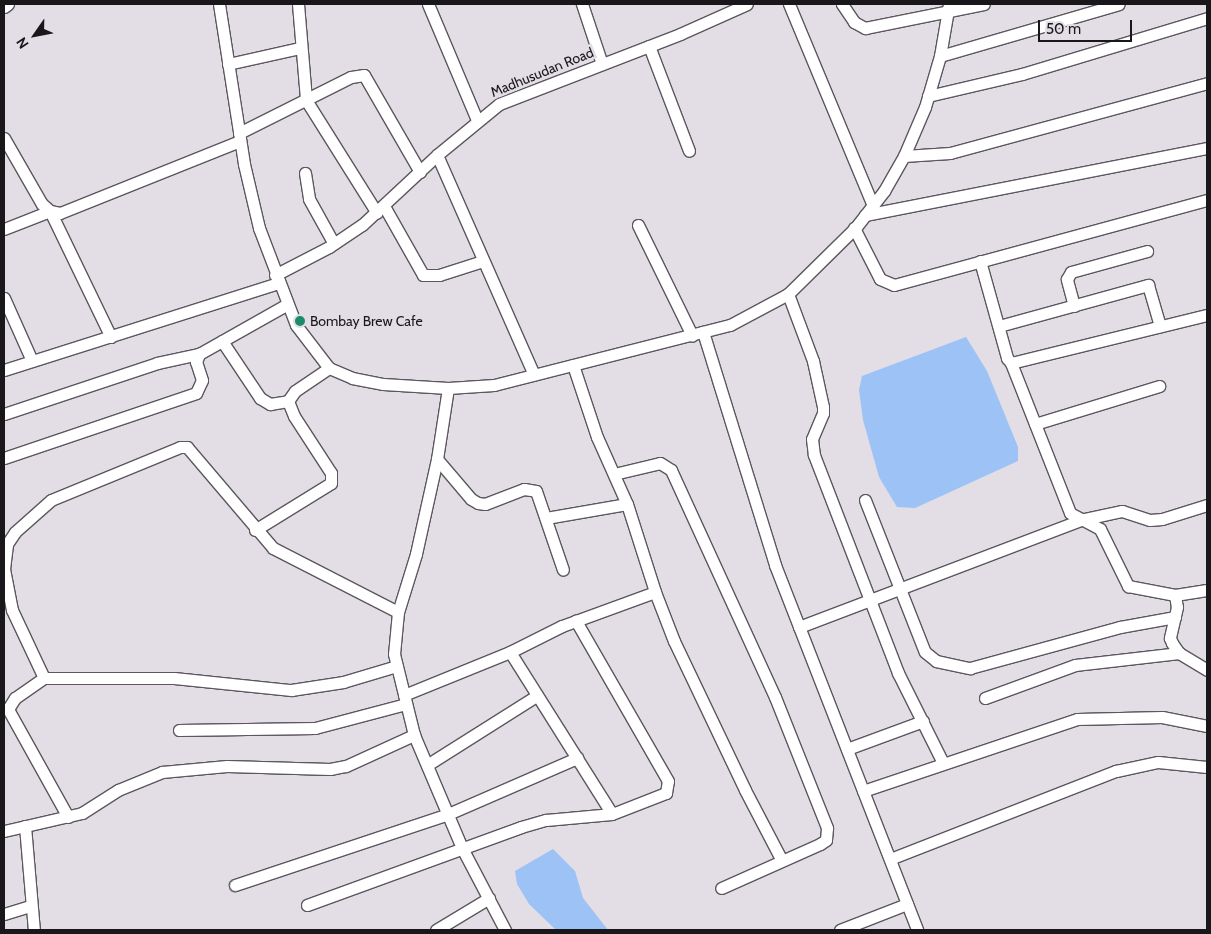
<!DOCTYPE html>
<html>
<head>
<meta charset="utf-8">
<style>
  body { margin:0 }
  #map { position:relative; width:1211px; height:934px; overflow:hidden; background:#e3dde5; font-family:Cabin,sans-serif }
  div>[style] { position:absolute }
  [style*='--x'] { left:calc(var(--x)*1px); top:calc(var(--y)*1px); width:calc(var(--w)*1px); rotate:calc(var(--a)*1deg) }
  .water>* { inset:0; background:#9cc2f6 }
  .roads { filter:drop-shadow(1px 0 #5b575d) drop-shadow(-1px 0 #5b575d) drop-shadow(0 1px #5b575d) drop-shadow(0 -1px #5b575d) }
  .street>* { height:11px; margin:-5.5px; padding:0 5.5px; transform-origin:5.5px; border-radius:5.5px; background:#fff }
  .dots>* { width:14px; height:14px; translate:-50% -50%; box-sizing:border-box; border:2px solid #e3dde5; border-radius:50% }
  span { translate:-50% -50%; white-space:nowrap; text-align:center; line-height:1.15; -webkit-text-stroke:5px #e3dde5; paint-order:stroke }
  .street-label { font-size:14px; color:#19171a }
  .poi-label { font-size:14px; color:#19171a }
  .left { translate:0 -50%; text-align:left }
  .frame { position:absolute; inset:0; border:5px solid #19171a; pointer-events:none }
  .north { position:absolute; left:10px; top:10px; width:50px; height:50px; -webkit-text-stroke:4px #e3dde5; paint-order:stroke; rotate:237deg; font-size:14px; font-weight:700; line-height:20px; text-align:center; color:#19171a }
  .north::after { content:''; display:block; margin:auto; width:18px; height:22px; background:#19171a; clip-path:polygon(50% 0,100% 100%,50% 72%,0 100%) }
  .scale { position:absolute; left:1038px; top:20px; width:94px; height:22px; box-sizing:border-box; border:2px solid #19171a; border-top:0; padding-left:6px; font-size:15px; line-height:18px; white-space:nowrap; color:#19171a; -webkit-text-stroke:4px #e3dde5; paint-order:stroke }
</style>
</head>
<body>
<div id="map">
  <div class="water">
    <i style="clip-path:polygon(966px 337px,987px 371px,1018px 447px,1018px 461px,915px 508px,897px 507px,879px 477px,863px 420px,859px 390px,862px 376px)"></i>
    <i style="clip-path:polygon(553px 849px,575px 871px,583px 898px,608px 930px,556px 930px,529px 904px,517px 884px,515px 871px)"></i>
  </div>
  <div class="roads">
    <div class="street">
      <i style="--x:219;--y:4;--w:162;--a:81.1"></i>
      <i style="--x:244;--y:164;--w:66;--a:76.8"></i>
      <i style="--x:259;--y:228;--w:104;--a:69.1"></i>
      <i style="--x:296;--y:325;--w:54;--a:52.5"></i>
      <i style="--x:329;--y:368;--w:25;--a:23"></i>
      <i style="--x:352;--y:378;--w:32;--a:11"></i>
      <i style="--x:383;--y:384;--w:65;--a:3.5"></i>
      <i style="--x:448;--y:388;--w:46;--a:-3.7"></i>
      <i style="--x:494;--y:385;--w:244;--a:-14.3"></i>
      <i style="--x:730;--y:325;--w:66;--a:-28.1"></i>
      <i style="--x:788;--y:294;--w:95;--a:-44.6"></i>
      <i style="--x:856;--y:227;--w:46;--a:-52.1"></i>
      <i style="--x:884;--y:191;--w:40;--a:-60.3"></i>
      <i style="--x:904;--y:156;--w:53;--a:-66.8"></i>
      <i style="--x:925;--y:107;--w:53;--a:-73.6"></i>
      <i style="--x:940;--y:56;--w:53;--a:-80.2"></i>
      <i style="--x:298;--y:4;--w:96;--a:85.2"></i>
      <i style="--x:306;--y:100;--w:133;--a:57.9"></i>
      <i style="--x:428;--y:4;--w:126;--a:67.1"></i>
      <i style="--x:582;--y:4;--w:63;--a:71.6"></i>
      <i style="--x:789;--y:4;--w:219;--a:67.4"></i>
      <i style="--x:842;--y:4;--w:22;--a:56"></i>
      <i style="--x:854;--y:22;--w:13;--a:29"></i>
      <i style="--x:865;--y:28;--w:121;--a:-11.4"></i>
      <i style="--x:4;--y:7;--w:5;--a:-37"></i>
      <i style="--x:649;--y:46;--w:112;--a:69.1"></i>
      <i style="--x:940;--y:56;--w:186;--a:-16.2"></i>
      <i style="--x:228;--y:64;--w:74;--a:-12.5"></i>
      <i style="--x:928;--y:96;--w:97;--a:-13.2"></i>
      <i style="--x:1022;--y:74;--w:193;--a:-16.8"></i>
      <i style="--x:239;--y:133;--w:125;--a:-26.6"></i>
      <i style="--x:351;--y:77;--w:13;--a:-9"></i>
      <i style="--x:364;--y:75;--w:112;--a:60"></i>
      <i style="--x:4;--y:138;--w:76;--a:60.1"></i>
      <i style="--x:42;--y:204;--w:11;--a:41"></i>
      <i style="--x:50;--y:211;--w:10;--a:11"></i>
      <i style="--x:60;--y:213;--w:194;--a:-21.8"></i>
      <i style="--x:437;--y:155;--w:240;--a:66.2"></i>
      <i style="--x:904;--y:156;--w:46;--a:-3.7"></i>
      <i style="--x:950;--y:153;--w:266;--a:-15.2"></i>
      <i style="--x:305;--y:173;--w:26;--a:81"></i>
      <i style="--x:309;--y:199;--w:51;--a:60.9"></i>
      <i style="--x:384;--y:206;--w:79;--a:60.5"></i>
      <i style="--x:423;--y:275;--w:16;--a:0"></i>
      <i style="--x:439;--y:275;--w:46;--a:-17.7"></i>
      <i style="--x:865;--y:215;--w:349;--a:-11.1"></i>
      <i style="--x:638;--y:225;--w:123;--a:63.9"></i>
      <i style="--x:854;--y:228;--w:57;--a:63"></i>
      <i style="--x:880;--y:279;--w:15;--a:23"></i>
      <i style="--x:894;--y:285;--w:324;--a:-15.2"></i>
      <i style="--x:4;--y:229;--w:49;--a:-21.4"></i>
      <i style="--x:50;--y:211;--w:140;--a:64.2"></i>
      <i style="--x:980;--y:261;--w:101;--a:74.4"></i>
      <i style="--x:1007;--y:358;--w:6;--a:51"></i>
      <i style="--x:1011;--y:363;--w:202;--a:-13.8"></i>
      <i style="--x:275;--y:275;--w:61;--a:-27.4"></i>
      <i style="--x:329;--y:247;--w:40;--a:-34"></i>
      <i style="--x:362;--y:225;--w:103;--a:-43"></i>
      <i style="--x:437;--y:155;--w:80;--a:-39.4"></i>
      <i style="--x:499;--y:104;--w:194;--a:-21.1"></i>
      <i style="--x:680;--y:34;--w:73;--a:-24.1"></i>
      <i style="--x:788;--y:294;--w:72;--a:69.5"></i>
      <i style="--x:813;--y:361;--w:47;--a:77.7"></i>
      <i style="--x:823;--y:407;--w:6;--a:90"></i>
      <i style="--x:823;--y:413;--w:28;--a:113"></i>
      <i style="--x:812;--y:439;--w:16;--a:83"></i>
      <i style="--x:814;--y:455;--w:234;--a:68.9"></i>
      <i style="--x:898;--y:673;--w:101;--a:63.4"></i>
      <i style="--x:4;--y:298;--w:69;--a:66"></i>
      <i style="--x:1074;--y:306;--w:28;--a:-105"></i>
      <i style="--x:1067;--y:279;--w:8;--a:-60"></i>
      <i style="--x:1071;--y:272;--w:79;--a:-15.4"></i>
      <i style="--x:999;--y:326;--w:155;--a:-15.4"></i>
      <i style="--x:1148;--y:285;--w:43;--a:73.7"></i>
      <i style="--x:703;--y:332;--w:244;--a:72.8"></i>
      <i style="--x:775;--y:565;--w:392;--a:68.7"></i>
      <i style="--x:222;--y:341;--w:69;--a:56.3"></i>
      <i style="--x:260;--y:398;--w:12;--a:31"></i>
      <i style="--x:270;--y:404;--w:18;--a:-9"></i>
      <i style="--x:1011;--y:363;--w:161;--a:68.5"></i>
      <i style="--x:1070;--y:513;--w:34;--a:28"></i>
      <i style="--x:1100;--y:529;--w:64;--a:63.8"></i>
      <i style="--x:1128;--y:586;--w:48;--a:10.8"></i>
      <i style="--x:1175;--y:595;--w:12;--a:81"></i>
      <i style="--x:1177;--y:607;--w:32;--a:103"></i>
      <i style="--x:1170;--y:638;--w:5;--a:68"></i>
      <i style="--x:1172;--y:643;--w:12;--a:55"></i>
      <i style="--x:1179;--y:653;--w:33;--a:31"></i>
      <i style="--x:573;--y:365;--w:76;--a:71.6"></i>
      <i style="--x:597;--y:437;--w:73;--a:65.9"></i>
      <i style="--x:627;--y:504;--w:92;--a:72.3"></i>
      <i style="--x:655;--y:592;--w:53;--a:68.8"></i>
      <i style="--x:674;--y:641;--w:165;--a:64.5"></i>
      <i style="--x:745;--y:790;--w:78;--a:62.4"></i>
      <i style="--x:4;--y:370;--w:287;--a:-17.6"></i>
      <i style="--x:448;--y:388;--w:72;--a:98.8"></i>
      <i style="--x:437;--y:459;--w:97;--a:102.5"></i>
      <i style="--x:416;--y:554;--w:61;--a:107.2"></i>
      <i style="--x:398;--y:612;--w:42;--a:95.4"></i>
      <i style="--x:394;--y:654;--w:83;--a:76.1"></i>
      <i style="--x:414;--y:735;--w:123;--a:67"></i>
      <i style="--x:462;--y:848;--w:93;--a:62.3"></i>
      <i style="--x:4;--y:414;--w:161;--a:-18.4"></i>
      <i style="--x:157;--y:363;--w:43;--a:-12.1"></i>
      <i style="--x:1035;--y:424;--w:130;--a:-17"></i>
      <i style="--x:4;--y:458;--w:203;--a:-18.7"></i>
      <i style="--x:196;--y:393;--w:14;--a:-65"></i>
      <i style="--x:202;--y:380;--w:19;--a:-108"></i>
      <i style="--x:196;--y:362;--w:9;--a:-69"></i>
      <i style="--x:199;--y:354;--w:100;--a:-29.4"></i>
      <i style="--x:437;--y:459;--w:52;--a:49.6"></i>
      <i style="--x:471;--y:499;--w:8;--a:30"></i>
      <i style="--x:478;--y:503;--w:7;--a:8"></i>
      <i style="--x:485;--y:504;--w:42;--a:-21"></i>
      <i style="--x:524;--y:489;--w:12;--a:9"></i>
      <i style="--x:536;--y:491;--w:83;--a:71.1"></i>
      <i style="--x:614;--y:474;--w:47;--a:-13.4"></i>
      <i style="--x:660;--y:463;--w:13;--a:32"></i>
      <i style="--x:671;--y:470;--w:250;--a:65.4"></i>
      <i style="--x:775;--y:697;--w:141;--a:68.3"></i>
      <i style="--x:827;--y:828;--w:12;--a:95"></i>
      <i style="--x:826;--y:840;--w:7;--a:146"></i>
      <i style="--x:820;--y:844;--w:108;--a:156"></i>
      <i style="--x:865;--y:500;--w:163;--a:68.5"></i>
      <i style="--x:925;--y:652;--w:14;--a:39"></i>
      <i style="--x:936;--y:661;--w:35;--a:12"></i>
      <i style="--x:970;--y:668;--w:156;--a:-15.3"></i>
      <i style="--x:1120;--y:627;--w:56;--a:-10.3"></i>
      <i style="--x:546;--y:518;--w:82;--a:-9.8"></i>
      <i style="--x:255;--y:530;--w:89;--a:-31.7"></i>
      <i style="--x:331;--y:483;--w:10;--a:-90"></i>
      <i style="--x:331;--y:473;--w:68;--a:-123"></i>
      <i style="--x:294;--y:416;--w:16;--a:-112"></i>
      <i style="--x:288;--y:401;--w:12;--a:-55"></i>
      <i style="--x:295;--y:391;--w:41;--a:-34.1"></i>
      <i style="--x:1175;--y:595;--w:32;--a:-9"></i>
      <i style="--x:799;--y:627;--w:301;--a:-20.8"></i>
      <i style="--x:1080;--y:520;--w:43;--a:-12.1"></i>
      <i style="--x:1122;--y:511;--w:29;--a:18"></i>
      <i style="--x:1150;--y:520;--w:12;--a:-5"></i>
      <i style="--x:1162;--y:519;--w:47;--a:-17.3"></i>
      <i style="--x:510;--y:652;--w:191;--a:57.8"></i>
      <i style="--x:44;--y:678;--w:75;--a:-115.2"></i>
      <i style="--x:12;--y:610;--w:42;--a:-101"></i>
      <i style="--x:4;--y:569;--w:25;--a:-83"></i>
      <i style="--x:7;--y:544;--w:14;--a:-56"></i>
      <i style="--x:15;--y:532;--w:48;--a:-41.6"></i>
      <i style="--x:51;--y:500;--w:139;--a:-22.3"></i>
      <i style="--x:180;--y:447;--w:7;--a:0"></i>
      <i style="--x:187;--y:447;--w:133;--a:49.6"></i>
      <i style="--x:273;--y:548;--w:140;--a:27.1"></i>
      <i style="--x:404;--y:695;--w:114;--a:-22.1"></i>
      <i style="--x:510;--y:652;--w:58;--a:-26.6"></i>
      <i style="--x:562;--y:626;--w:99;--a:-20.1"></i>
      <i style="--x:985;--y:698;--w:96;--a:-20.1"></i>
      <i style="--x:1075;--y:665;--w:105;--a:-6.6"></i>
      <i style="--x:179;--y:730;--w:136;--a:-0.8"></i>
      <i style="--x:315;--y:728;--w:94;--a:-14.8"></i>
      <i style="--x:847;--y:749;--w:81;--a:-20.2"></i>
      <i style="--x:427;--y:765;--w:129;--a:-32.3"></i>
      <i style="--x:863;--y:791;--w:226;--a:-18.6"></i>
      <i style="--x:1077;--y:719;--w:85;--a:-1.3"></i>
      <i style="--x:1162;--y:717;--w:46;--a:11.3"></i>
      <i style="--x:68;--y:817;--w:124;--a:-119.1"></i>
      <i style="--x:8;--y:709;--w:13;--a:-58"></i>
      <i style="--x:15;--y:698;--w:35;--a:-35"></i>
      <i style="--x:44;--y:678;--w:130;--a:0"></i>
      <i style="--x:174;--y:678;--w:118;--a:5.9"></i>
      <i style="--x:291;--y:690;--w:53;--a:-8.7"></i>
      <i style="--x:343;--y:682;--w:56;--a:-16.5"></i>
      <i style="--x:25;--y:826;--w:104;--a:85.1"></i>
      <i style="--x:4;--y:831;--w:80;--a:-13"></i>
      <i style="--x:82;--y:813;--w:43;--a:-32.6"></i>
      <i style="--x:118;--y:790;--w:48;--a:-22.2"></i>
      <i style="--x:162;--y:772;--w:65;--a:-5.3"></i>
      <i style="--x:227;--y:766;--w:103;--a:1.7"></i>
      <i style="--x:330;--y:769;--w:16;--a:-11"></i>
      <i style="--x:346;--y:766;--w:75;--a:-24.5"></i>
      <i style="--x:890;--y:859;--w:243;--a:-21.3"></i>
      <i style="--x:1116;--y:771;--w:43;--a:-12.1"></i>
      <i style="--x:1158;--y:762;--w:49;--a:5.8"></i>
      <i style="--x:235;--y:885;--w:225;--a:-18.4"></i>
      <i style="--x:448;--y:814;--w:141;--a:-23.5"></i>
      <i style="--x:307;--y:905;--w:228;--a:-20"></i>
      <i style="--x:521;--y:827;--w:26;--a:-16"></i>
      <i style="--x:546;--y:820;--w:66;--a:-5.2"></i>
      <i style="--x:612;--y:814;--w:58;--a:-21.3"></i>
      <i style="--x:666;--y:793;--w:12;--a:-81"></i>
      <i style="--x:668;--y:781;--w:185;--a:-119.9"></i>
      <i style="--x:4;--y:914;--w:28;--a:-17"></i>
      <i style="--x:436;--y:930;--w:62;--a:-31.1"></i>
      <i style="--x:840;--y:930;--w:72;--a:-21.2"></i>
    </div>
  </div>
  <div class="dots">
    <i style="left:300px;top:321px;background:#1d8b6a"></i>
  </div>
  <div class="street-label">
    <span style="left:542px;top:72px;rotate:-22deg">Madhusudan Road</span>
  </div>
  <div class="poi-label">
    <span class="left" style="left:310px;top:321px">Bombay Brew Cafe</span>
  </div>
  <div class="frame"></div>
  <div class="north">N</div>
  <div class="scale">50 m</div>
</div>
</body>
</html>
